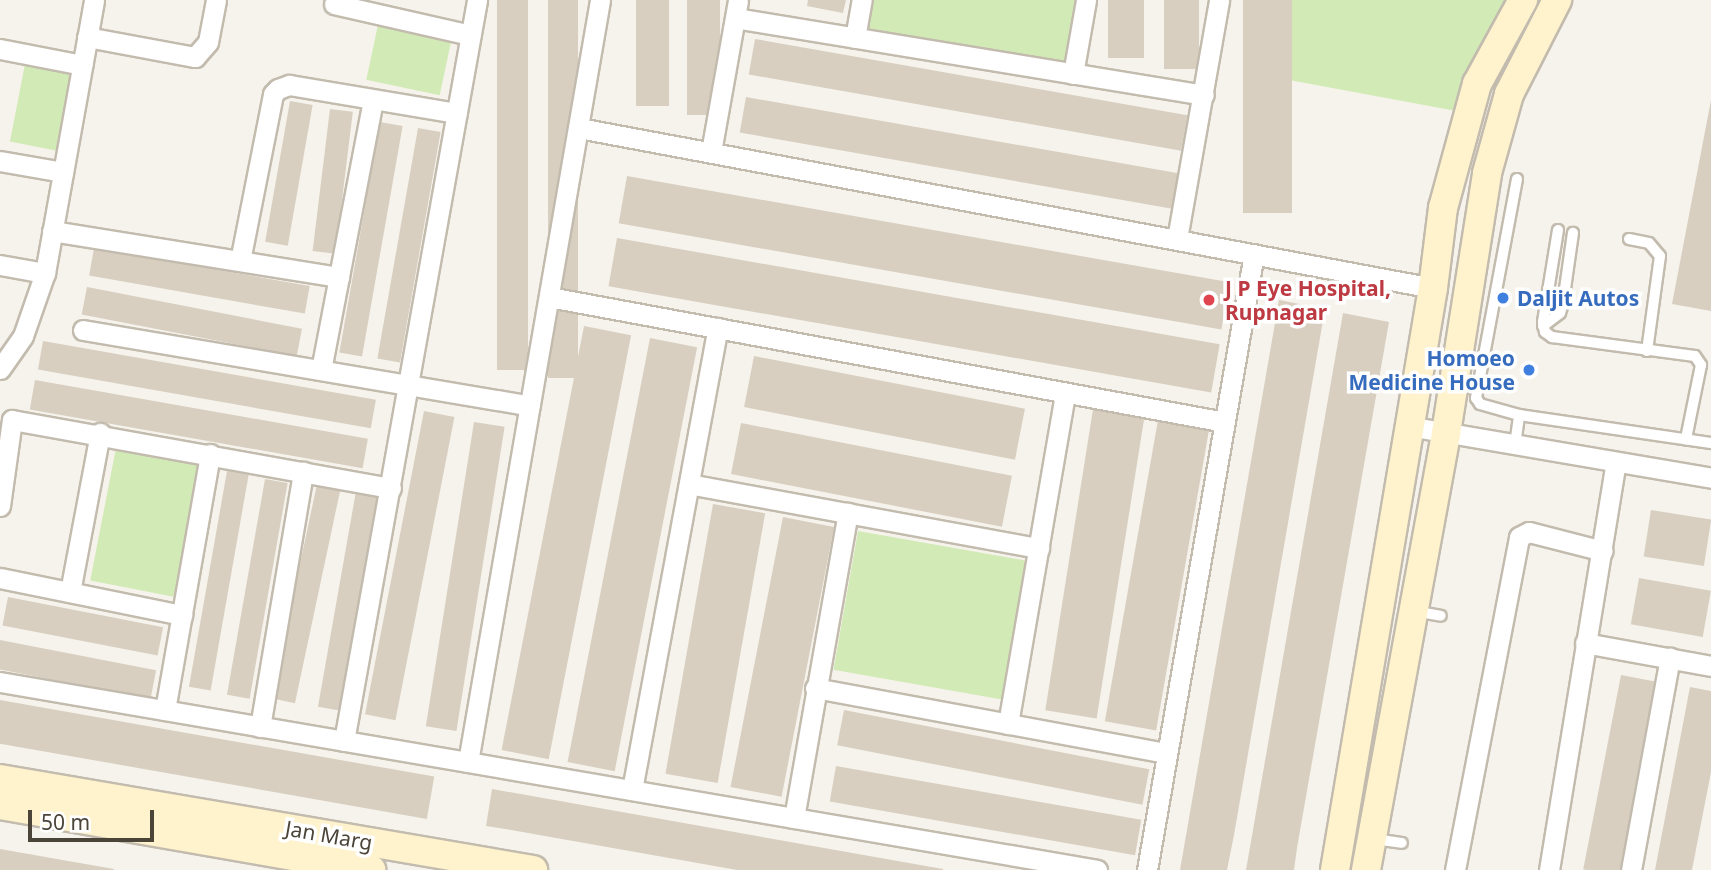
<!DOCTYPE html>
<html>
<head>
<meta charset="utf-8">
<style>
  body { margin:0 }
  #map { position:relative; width:1711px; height:870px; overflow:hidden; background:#f6f3ec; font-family:"Noto Sans",sans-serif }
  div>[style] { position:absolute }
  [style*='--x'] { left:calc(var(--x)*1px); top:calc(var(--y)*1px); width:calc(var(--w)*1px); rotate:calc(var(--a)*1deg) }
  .green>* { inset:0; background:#d2eab5; transform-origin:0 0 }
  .building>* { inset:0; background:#d8cfc1; transform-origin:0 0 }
  .roads { filter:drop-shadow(2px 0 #c2bbae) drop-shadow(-2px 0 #c2bbae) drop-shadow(0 2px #c2bbae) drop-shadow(0 -2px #c2bbae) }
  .lane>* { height:10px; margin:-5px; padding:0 5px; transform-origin:5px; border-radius:5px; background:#fff }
  .street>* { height:19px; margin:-9.5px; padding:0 9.5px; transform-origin:9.5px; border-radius:9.5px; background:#fff }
  .secondary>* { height:28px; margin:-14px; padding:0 14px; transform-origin:14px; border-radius:14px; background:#fff3cd }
  .dots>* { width:19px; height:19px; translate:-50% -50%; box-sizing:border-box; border:4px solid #fff; border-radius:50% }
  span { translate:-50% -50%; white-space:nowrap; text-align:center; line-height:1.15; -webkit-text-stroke:7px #fff; paint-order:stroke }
  .health-label { font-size:21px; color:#be3a42; font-weight:700 }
  .left { translate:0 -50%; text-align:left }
  .shop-label { font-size:21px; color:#366cbe; font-weight:700 }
  .right { translate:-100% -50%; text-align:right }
  .street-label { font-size:21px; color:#4b4439 }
  .scale { position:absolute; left:28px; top:810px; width:126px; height:32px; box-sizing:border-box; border:4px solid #4b4439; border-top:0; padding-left:9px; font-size:21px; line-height:24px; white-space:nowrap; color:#4b4439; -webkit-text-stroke:5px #fff; paint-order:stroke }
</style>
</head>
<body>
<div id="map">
  <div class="green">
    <i style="clip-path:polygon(874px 0,1075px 0,1064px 67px,868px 31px)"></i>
    <i style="clip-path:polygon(1285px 0,1529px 0,1467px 113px,1273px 77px)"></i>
    <i style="left:379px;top:20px;width:75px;height:61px;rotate:12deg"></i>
    <i style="left:25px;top:64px;width:48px;height:79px;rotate:11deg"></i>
    <i style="left:116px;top:448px;width:85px;height:135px;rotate:11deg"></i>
    <i style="left:858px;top:531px;width:171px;height:141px;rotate:10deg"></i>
  </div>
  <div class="building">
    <i style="left:497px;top:0;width:31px;height:370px"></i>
    <i style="left:548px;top:0;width:30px;height:378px"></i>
    <i style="left:636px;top:0;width:33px;height:106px"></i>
    <i style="left:687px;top:0;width:33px;height:115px"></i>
    <i style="clip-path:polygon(808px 0,846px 0,843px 13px,807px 6px)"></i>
    <i style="left:1108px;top:0;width:36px;height:58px"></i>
    <i style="left:1164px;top:0;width:35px;height:69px"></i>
    <i style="left:1243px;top:0;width:49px;height:213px"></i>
    <i style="left:755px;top:39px;width:439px;height:36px;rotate:10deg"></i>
    <i style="left:746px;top:97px;width:439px;height:36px;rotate:10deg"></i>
    <i style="clip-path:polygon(1711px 100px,1711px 311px,1672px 304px)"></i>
    <i style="left:290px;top:101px;width:23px;height:143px;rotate:10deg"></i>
    <i style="left:330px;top:109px;width:23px;height:143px;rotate:7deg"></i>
    <i style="left:380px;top:122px;width:23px;height:234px;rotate:10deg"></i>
    <i style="left:418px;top:128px;width:23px;height:234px;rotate:10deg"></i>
    <i style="left:627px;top:176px;width:612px;height:48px;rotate:10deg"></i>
    <i style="left:617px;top:238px;width:612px;height:49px;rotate:10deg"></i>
    <i style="left:94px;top:248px;width:219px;height:28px;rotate:10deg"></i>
    <i style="left:87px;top:287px;width:219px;height:28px;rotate:11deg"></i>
    <i style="clip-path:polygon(1279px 300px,1325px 309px,1234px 835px,1227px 870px,1180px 870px)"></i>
    <i style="clip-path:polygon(1343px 313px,1389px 322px,1297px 848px,1294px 870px,1246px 870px)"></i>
    <i style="left:584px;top:326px;width:48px;height:432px;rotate:11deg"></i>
    <i style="left:650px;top:338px;width:48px;height:432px;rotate:11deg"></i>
    <i style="left:43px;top:341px;width:338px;height:29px;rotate:10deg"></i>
    <i style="left:754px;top:356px;width:276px;height:52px;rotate:11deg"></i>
    <i style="left:35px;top:380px;width:338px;height:30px;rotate:10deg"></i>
    <i style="left:1093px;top:409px;width:52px;height:305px;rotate:9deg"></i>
    <i style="left:424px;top:411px;width:31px;height:309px;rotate:11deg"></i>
    <i style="left:1158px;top:420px;width:52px;height:306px;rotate:10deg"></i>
    <i style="left:474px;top:422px;width:31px;height:308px;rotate:9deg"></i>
    <i style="left:741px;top:423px;width:276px;height:52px;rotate:11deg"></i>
    <i style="left:227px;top:471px;width:22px;height:219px;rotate:10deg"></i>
    <i style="left:265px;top:479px;width:23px;height:219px;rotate:10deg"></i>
    <i style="left:317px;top:484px;width:24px;height:219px;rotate:12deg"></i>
    <i style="left:356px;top:491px;width:23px;height:219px;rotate:10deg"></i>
    <i style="left:713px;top:504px;width:53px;height:274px;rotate:10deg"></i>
    <i style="left:1651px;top:510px;width:61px;height:47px;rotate:9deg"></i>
    <i style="left:783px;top:517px;width:52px;height:275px;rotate:11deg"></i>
    <i style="left:1639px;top:578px;width:73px;height:47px;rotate:10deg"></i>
    <i style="left:8px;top:597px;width:158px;height:29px;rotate:11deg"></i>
    <i style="left:0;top:640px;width:159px;height:29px;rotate:11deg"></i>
    <i style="left:1621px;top:675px;width:36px;height:198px;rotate:11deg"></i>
    <i style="clip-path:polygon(1690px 687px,1711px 691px,1711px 772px,1692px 870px,1655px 870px)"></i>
    <i style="left:0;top:700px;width:441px;height:43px;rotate:10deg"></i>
    <i style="left:844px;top:710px;width:311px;height:36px;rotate:11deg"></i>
    <i style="left:836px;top:766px;width:310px;height:36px;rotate:10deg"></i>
    <i style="clip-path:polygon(492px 789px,943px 869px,943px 870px,737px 870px,511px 830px,486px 826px)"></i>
    <i style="clip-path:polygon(0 849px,114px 869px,114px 870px,0 870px)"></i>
  </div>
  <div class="roads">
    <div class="lane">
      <i style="--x:1517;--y:179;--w:223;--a:100.6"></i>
      <i style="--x:1476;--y:398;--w:7;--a:56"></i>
      <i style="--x:1480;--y:404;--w:41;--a:15.8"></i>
      <i style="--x:1519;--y:415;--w:194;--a:8.3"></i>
      <i style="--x:1558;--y:230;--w:93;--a:99.3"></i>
      <i style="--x:1543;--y:322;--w:10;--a:79"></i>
      <i style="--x:1545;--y:332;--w:9;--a:36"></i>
      <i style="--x:1552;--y:337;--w:144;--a:7.6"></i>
      <i style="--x:1695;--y:356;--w:11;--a:56"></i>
      <i style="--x:1701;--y:365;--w:76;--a:101.5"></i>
      <i style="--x:1629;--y:239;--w:20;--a:11"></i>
      <i style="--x:1649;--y:243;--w:17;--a:50"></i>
      <i style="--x:1660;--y:256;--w:96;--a:97.8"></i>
      <i style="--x:1543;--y:326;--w:21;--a:-37"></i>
      <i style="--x:1560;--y:313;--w:10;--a:-73"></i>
      <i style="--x:1563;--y:303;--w:71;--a:-81.9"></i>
      <i style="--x:1515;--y:445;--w:30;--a:-82"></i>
      <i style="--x:1414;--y:611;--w:27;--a:10"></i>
      <i style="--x:1374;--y:839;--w:28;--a:8"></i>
    </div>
    <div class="street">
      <i style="--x:334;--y:4;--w:140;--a:12.8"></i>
      <i style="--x:735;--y:18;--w:475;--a:9.3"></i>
      <i style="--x:87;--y:37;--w:110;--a:10.5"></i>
      <i style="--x:195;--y:57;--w:20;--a:-49"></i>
      <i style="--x:208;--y:42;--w:43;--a:-79.2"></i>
      <i style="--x:855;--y:38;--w:39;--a:-80"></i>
      <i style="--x:0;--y:49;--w:84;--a:11"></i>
      <i style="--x:1073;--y:74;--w:75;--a:-80"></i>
      <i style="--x:579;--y:128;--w:869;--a:10.61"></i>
      <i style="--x:711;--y:152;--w:154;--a:-79.9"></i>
      <i style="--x:0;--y:161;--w:64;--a:9.9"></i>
      <i style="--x:52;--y:231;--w:291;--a:9.1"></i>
      <i style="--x:1177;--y:239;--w:243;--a:-80"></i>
      <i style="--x:240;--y:261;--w:170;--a:-78.8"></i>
      <i style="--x:273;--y:94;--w:7;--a:-45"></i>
      <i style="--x:278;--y:89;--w:12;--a:-20"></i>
      <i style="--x:289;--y:85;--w:170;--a:9.5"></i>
      <i style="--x:0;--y:265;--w:46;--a:10.1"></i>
      <i style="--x:549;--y:297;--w:687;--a:10.48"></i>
      <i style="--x:83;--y:330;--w:453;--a:9.6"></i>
      <i style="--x:0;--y:369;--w:40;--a:-55.1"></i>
      <i style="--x:23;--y:336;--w:67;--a:-70.8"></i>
      <i style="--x:45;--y:273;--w:277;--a:-79.8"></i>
      <i style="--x:321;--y:370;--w:275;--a:-79.1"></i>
      <i style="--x:1408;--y:426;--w:307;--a:9.7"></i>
      <i style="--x:689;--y:484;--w:356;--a:10.4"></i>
      <i style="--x:0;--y:506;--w:87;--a:-82.1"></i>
      <i style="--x:12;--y:420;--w:385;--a:10.2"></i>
      <i style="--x:0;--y:578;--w:186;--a:11.5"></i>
      <i style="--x:70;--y:592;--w:162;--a:-79.3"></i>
      <i style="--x:1585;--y:643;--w:128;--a:10.3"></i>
      <i style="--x:0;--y:682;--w:1113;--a:9.72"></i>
      <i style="--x:815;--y:688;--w:358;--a:10.5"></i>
      <i style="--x:165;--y:710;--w:260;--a:-80"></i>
      <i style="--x:1008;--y:724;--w:336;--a:-80.2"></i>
      <i style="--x:260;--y:727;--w:259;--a:-80.4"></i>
      <i style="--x:344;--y:741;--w:753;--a:-79.82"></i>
      <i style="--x:468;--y:762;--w:773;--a:-80.17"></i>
      <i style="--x:632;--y:790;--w:470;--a:-79.5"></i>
      <i style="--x:794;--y:818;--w:310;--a:-80"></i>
      <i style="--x:1147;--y:870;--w:625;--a:-80.15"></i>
      <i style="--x:1455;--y:870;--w:339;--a:-79.1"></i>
      <i style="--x:1519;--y:537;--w:11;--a:-27"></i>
      <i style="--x:1529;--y:532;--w:76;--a:14.4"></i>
      <i style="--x:1549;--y:870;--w:413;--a:-80.7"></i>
      <i style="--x:1631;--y:870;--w:216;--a:-79.6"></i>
    </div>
    <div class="secondary">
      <i style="--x:0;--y:779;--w:541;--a:9.69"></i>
      <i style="--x:0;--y:805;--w:377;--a:9.9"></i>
      <i style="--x:1335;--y:870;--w:590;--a:-80.44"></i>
      <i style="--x:1433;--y:288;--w:81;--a:-82.9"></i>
      <i style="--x:1443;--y:208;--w:129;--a:-74.7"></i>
      <i style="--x:1477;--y:84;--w:96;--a:-61.3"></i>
      <i style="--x:1366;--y:870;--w:444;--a:-79.6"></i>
      <i style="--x:1446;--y:433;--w:263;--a:-81"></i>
      <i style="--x:1487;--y:173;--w:82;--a:-74.4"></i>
      <i style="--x:1509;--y:94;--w:106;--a:-62.9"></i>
    </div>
  </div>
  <div class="dots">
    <i style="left:1503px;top:298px;background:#3f7fe0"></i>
    <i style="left:1209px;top:300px;background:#e0444e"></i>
    <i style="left:1529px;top:370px;background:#3f7fe0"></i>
  </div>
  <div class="health-label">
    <span class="left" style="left:1225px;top:300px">J P Eye Hospital,<br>Rupnagar</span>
  </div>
  <div class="shop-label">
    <span class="left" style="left:1517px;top:298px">Daljit Autos</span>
    <span class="right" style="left:1515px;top:370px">Homoeo<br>Medicine House</span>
  </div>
  <div class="street-label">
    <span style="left:329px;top:835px;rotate:10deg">Jan Marg</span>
  </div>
  <div class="scale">50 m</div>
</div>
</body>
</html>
